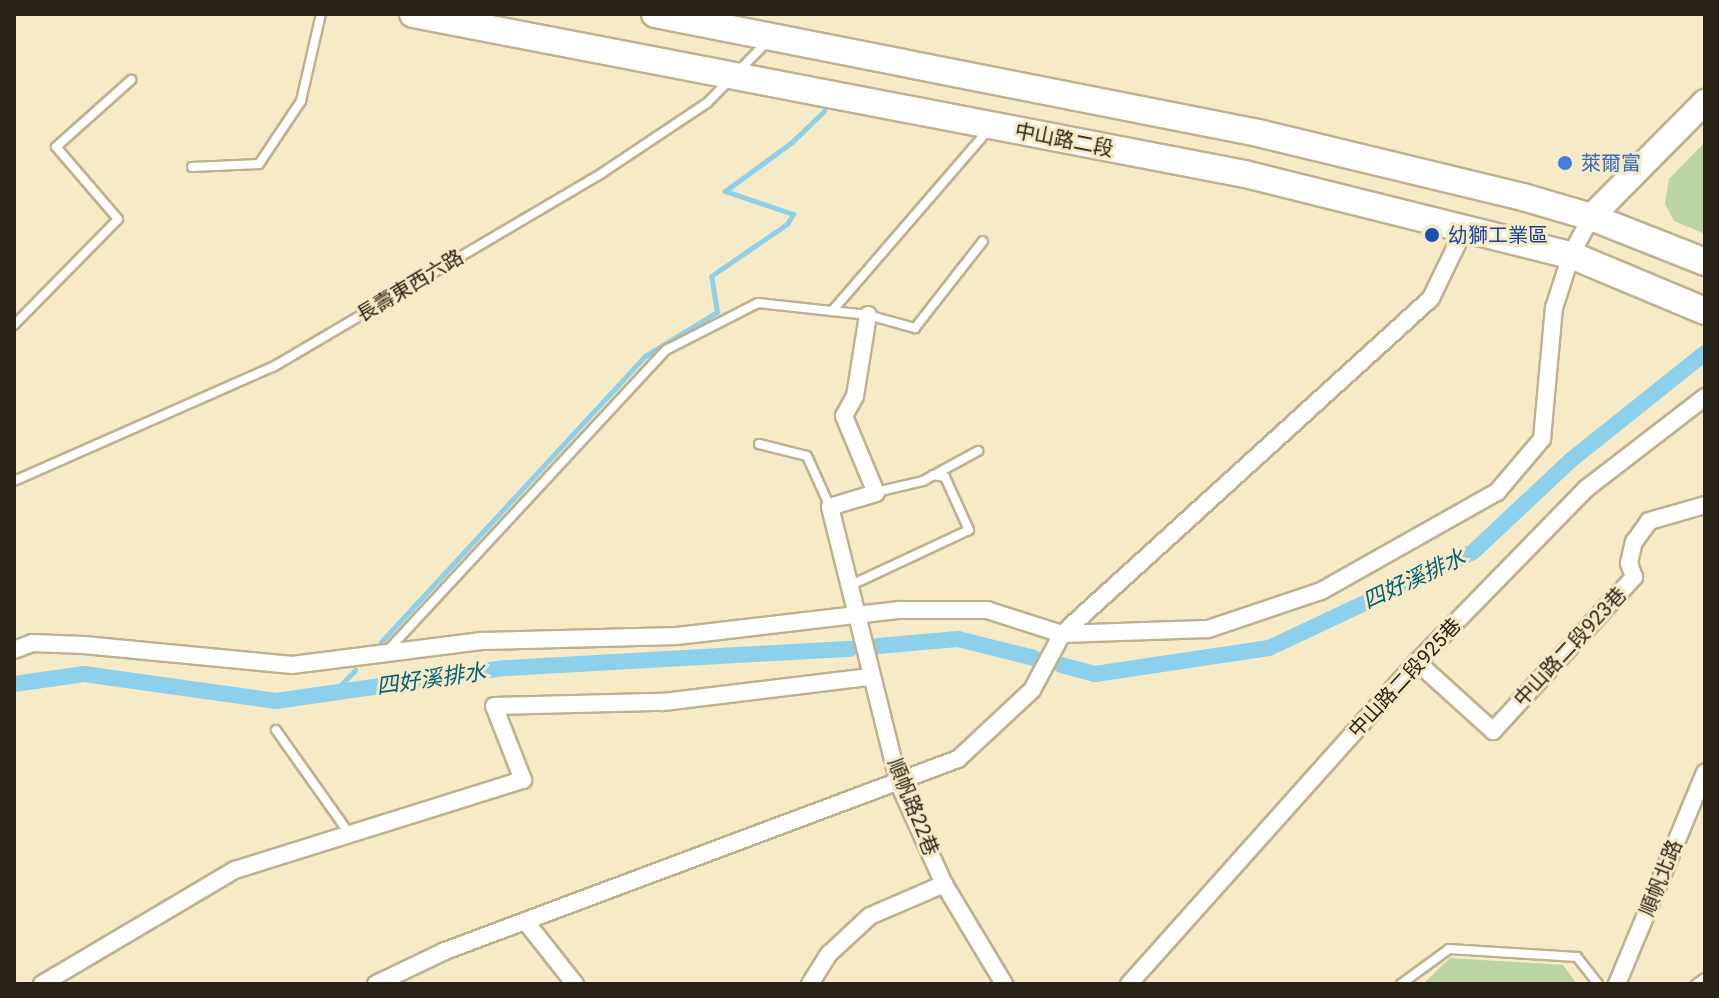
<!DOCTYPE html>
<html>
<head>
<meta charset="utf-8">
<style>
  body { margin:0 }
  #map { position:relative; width:1719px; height:998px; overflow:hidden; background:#f7eac6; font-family:Roboto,"Noto Sans TC",sans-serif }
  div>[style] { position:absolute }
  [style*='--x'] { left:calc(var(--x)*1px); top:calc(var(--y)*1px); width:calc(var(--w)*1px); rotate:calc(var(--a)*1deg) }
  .green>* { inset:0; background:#bbd5a2 }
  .stream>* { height:5px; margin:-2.5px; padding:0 2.5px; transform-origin:2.5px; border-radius:2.5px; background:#8cd0eb }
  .canal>* { height:16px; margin:-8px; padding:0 8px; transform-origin:8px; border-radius:8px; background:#8cd0eb }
  .roads { filter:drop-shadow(2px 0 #bdb18f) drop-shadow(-2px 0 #bdb18f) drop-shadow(0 2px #bdb18f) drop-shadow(0 -2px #bdb18f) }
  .lane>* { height:8px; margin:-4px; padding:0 4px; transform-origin:4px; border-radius:4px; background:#fff }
  .street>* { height:16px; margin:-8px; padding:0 8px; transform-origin:8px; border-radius:8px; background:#fff }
  .secondary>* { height:24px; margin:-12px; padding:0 12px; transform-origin:12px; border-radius:12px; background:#fff }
  .primary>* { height:26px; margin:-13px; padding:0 13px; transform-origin:13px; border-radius:13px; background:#fff }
  .dots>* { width:22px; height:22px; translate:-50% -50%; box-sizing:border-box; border:4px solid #f7eac6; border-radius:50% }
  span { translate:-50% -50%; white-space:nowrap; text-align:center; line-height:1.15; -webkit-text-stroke:6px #f7eac6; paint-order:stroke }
  .street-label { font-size:20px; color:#272215 }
  .shop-label { font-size:20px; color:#366cbe }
  .left { translate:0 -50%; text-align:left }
  .transit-label { font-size:20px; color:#164399 }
  .water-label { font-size:22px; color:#00607a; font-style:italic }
  .frame { position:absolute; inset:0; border:16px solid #272215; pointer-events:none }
</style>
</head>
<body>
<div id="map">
  <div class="green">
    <i style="clip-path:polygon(1705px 142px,1705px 234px,1674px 221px,1665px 204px,1669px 179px)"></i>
    <i style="clip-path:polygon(1450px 958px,1563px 965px,1577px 984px,1423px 984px)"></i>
  </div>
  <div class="stream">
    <i style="--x:381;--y:642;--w:389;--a:-47.3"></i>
    <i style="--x:645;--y:356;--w:84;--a:-31.4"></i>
    <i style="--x:717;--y:312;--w:36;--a:-99"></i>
    <i style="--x:711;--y:276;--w:92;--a:-34.4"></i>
    <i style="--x:787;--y:224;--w:12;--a:-59"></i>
    <i style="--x:793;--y:214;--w:72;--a:-161.3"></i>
    <i style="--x:725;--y:191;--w:83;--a:-36.2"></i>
    <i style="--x:792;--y:142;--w:45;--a:-44.1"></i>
    <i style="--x:333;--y:693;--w:32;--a:-46"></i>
  </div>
  <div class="canal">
    <i style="--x:878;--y:646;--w:80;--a:-5"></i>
    <i style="--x:958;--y:639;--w:78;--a:14"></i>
    <i style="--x:1061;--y:665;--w:35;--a:15"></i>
    <i style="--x:1095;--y:674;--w:176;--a:-8.5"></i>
    <i style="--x:1269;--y:648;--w:225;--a:-25.2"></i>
    <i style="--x:1473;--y:552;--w:134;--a:-43.2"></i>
    <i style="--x:1571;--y:460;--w:171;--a:-38.6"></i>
    <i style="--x:14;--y:684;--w:71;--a:-8.1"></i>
    <i style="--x:84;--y:674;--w:194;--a:8"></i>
    <i style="--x:276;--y:701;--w:232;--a:-8.2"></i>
    <i style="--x:506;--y:668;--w:345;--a:-3.2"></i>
  </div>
  <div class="roads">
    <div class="lane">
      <i style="--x:192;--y:167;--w:67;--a:-2.6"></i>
      <i style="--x:259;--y:164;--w:76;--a:-56.3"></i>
      <i style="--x:301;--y:101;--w:89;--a:-77.1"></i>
      <i style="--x:832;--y:311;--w:239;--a:-49.2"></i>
      <i style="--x:14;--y:325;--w:148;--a:-45.5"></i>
      <i style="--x:118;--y:219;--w:95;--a:-130.7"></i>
      <i style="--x:56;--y:147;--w:101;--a:-41.8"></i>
      <i style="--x:759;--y:444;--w:49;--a:14"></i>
      <i style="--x:807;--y:456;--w:56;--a:65.7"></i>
      <i style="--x:14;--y:481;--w:283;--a:-23.8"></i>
      <i style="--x:273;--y:367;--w:382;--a:-30.5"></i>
      <i style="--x:602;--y:173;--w:126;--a:-33.7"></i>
      <i style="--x:707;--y:103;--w:84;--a:-45.5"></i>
      <i style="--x:876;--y:492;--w:48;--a:-13.2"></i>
      <i style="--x:923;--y:481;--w:63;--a:-28.6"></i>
      <i style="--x:849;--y:586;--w:132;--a:-25"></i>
      <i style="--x:969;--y:530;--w:58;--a:-114.4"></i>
      <i style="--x:945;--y:477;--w:12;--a:-171"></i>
      <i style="--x:388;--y:650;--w:409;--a:-47.2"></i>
      <i style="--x:666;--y:350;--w:103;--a:-27.1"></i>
      <i style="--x:758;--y:303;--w:111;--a:6.2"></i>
      <i style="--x:868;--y:315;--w:49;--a:15.5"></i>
      <i style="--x:915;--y:328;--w:110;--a:-52"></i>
      <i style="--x:276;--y:730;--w:126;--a:54.7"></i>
      <i style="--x:1401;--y:984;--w:59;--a:-36.1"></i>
      <i style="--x:1449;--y:949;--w:128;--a:3.6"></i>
      <i style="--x:1577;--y:957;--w:34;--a:52"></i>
      <i style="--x:1696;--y:984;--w:11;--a:-34"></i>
    </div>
    <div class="street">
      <i style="--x:868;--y:315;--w:82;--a:99.1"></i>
      <i style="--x:855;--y:396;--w:23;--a:119"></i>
      <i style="--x:844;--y:416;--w:83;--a:67.4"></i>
      <i style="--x:876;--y:493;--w:48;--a:163.1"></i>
      <i style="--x:830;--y:507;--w:285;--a:76"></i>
      <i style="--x:899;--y:784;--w:110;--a:65.8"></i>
      <i style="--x:944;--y:884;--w:117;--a:59"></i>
      <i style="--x:14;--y:650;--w:19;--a:-21"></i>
      <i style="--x:32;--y:643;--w:52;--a:2.2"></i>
      <i style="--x:84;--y:645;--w:209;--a:5.5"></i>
      <i style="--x:292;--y:665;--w:193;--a:-7.2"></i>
      <i style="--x:483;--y:641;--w:194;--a:-1.5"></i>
      <i style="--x:677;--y:636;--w:224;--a:-6.7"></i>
      <i style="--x:899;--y:610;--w:88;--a:0"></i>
      <i style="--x:987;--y:610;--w:79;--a:17.7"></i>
      <i style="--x:1062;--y:634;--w:146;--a:-2"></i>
      <i style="--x:1208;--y:629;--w:119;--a:-18.6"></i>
      <i style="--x:1321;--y:591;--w:202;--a:-29.4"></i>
      <i style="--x:1497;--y:492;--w:70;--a:-49.7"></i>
      <i style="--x:1542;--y:439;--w:132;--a:-84.8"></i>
      <i style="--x:1554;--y:308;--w:56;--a:-72.2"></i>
      <i style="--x:1571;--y:255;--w:43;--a:-62.2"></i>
      <i style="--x:1417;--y:662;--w:103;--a:42.2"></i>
      <i style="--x:1493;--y:731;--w:209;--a:-47.5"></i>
      <i style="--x:1634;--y:577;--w:15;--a:-110"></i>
      <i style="--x:1629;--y:563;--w:22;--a:-77"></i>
      <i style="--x:1634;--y:542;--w:26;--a:-54"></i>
      <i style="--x:1649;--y:521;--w:58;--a:-15.9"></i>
      <i style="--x:526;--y:922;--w:79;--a:51.7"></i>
      <i style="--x:42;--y:984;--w:224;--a:-30.6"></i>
      <i style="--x:235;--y:870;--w:302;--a:-17.4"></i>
      <i style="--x:523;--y:780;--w:79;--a:-111.4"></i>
      <i style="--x:494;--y:706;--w:169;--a:-1.4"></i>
      <i style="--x:663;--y:702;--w:209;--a:-6.9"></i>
      <i style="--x:376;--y:984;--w:76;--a:-25.6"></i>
      <i style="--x:445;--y:951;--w:548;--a:-20.52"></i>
      <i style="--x:958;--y:759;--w:101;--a:-43"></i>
      <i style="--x:1032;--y:690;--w:64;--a:-61.8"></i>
      <i style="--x:1062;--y:634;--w:499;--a:-42.3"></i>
      <i style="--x:1431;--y:298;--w:80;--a:-64.1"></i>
      <i style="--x:810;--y:984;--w:36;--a:-58"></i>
      <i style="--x:829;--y:954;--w:56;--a:-42.8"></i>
      <i style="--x:870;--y:916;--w:81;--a:-23.4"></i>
      <i style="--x:1129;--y:984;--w:432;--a:-48.2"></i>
      <i style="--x:1417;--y:662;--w:243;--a:-45.7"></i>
      <i style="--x:1587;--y:488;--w:149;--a:-37.6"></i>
      <i style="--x:1617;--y:984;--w:229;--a:-67.4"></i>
    </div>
    <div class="secondary">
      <i style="--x:1591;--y:217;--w:162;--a:-45.3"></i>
    </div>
    <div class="primary">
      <i style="--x:413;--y:14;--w:847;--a:10.89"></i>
      <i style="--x:1245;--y:174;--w:336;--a:14"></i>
      <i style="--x:1571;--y:255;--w:145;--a:22.7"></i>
      <i style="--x:655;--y:14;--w:615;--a:11.16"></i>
      <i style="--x:1258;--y:133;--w:273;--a:13.6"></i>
      <i style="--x:1523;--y:197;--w:71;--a:16.4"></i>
      <i style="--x:1591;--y:217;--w:123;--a:21.5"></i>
    </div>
  </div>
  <div class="dots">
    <i style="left:1565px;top:163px;background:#3f7fe0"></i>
    <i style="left:1432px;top:235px;background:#1a4fb4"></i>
  </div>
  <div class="street-label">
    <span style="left:1064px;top:140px;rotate:11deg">中山路二段</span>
    <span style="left:410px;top:286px;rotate:-31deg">長壽東西六路</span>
    <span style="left:1570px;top:647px;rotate:-47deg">中山路二段923巷</span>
    <span style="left:1405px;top:678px;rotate:-47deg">中山路二段925巷</span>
    <span style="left:913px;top:807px;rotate:68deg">順帆路22巷</span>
    <span style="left:1661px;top:878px;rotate:-68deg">順帆北路</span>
  </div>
  <div class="shop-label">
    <span class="left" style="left:1581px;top:163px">萊爾富</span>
  </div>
  <div class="transit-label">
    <span class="left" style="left:1448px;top:235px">幼獅工業區</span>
  </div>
  <div class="water-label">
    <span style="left:1414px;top:579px;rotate:-25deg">四好溪排水</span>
    <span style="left:431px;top:679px;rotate:-8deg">四好溪排水</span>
  </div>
  <div class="frame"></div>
</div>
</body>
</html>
